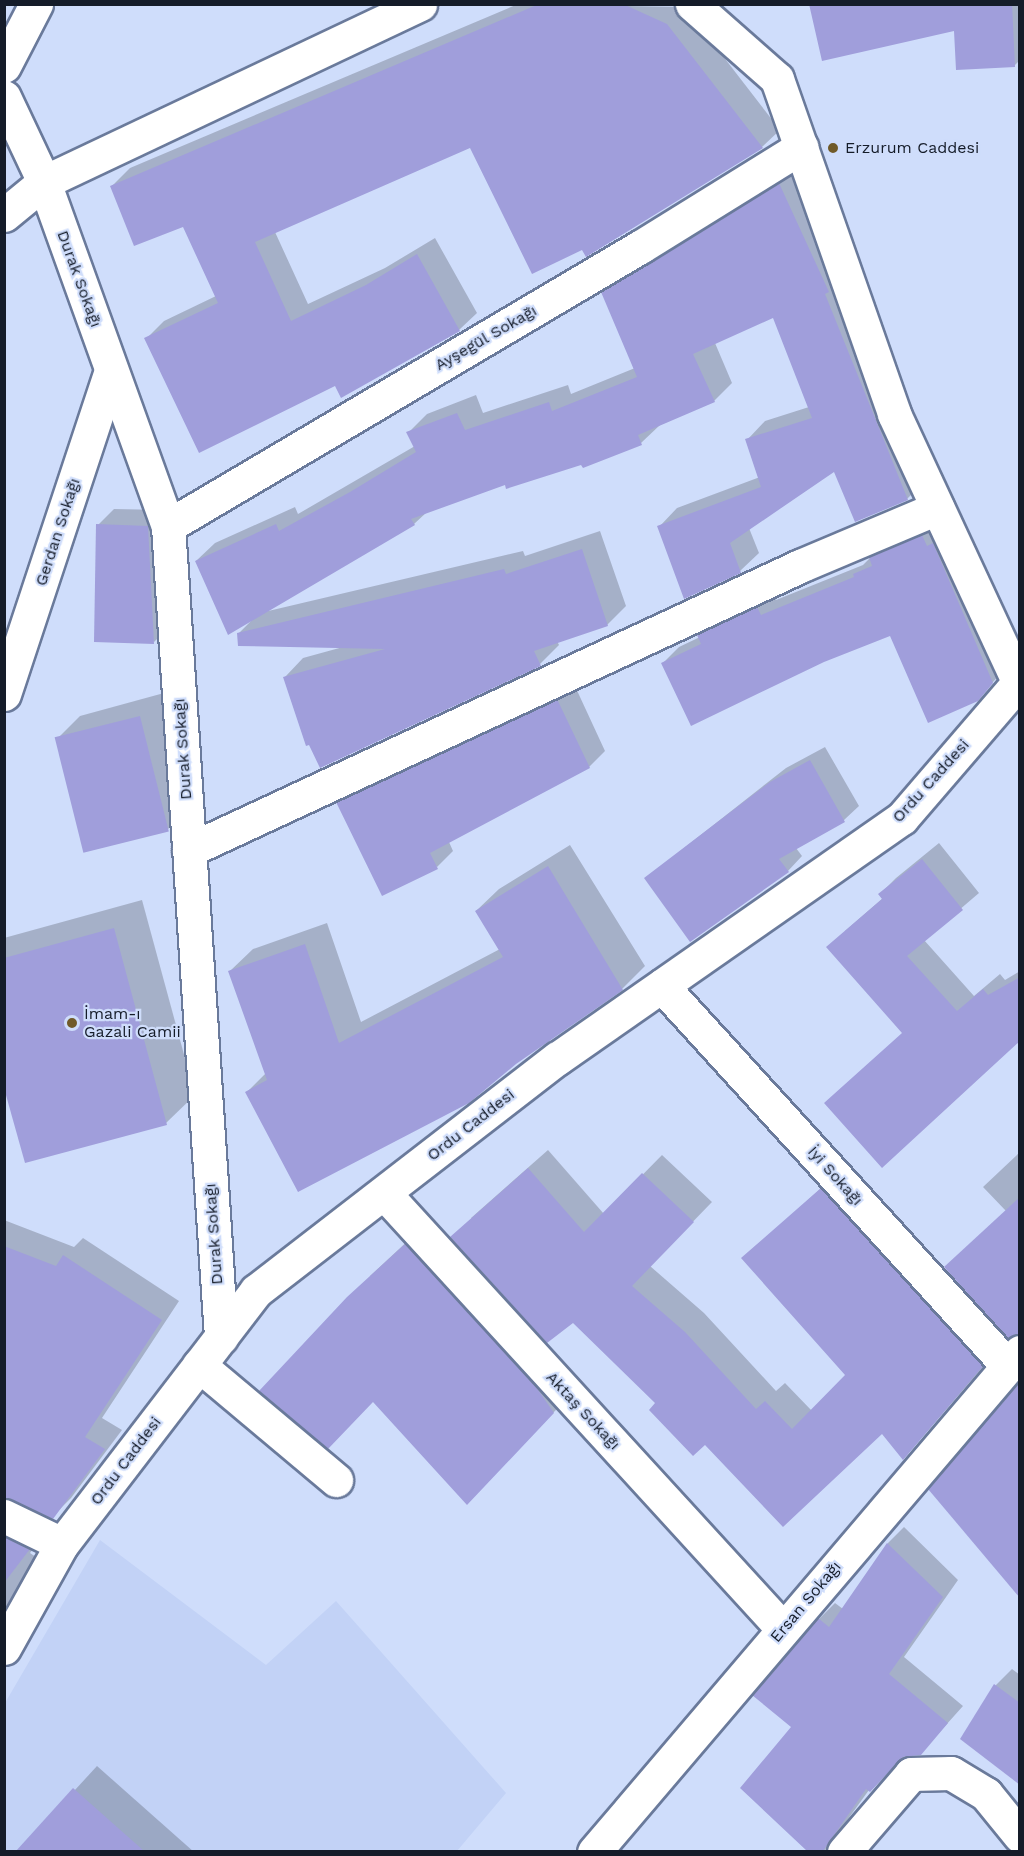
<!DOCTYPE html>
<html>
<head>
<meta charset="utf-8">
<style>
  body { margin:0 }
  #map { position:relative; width:1024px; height:1856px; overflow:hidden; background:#cfddfb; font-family:"Work Sans",sans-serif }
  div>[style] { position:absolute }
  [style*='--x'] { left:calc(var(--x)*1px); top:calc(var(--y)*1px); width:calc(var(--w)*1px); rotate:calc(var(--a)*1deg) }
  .built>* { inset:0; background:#c2d2f6 }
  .shadow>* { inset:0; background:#0003 }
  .building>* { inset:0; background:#a09edb; transform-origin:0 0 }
  .roads { filter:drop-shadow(2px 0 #6a7a9b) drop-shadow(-2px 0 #6a7a9b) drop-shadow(0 2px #6a7a9b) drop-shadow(0 -2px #6a7a9b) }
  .minor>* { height:33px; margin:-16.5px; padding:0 16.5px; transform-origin:16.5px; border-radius:16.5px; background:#fff }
  .dots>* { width:16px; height:16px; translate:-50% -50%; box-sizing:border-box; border:3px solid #cfddfb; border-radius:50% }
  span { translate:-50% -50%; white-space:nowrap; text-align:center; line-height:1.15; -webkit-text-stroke:4.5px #cfddfb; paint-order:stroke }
  .poi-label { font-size:16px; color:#151c29 }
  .left { translate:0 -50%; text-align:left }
  .street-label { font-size:16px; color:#151c29 }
  .frame { position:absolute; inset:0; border:6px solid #151c29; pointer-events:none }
</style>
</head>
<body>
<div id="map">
  <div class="built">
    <i style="clip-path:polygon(100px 1540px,266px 1665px,336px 1601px,506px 1793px,457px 1851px,5px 1852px,5px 1703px)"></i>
  </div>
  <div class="shadow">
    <i style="clip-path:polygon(518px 4px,685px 7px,780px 130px,762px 147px,586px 255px,583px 248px,471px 146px,275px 232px,308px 304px,385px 268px,435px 238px,477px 313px,459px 330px,336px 384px,146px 339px,164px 321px,216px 296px,184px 225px,112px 186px,130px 168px)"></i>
    <i style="clip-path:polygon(811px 4px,1020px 4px,1020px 60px,1014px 66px,956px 30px)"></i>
    <i style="clip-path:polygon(798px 165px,926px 480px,907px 499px,835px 470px,749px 528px,759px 553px,740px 571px,659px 527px,677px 508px,760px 477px,747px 440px,765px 421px,809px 407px,773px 316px,715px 343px,732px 383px,714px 401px,660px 425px,641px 443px,506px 483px,427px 512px,414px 524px,264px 612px,523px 551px,525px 556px,600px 531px,626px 606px,607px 625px,557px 641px,559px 645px,540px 664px,321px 766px,285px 677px,303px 658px,343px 647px,238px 634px,251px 621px,196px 561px,215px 543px,295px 507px,298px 514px,415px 446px,408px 433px,427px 414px,476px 395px,483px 413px,568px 385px,571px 394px,635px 368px,602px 292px,621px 274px)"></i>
    <i style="clip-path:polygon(114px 509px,164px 510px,170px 626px,154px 642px,98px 525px)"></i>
    <i style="clip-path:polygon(938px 520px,1008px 666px,977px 699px,891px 634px,663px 663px,679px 647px,700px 637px,715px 619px,773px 592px,776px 600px,863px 565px,886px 542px)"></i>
    <i style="clip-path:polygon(574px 684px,605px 751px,589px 767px,449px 842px,453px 851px,437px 867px,338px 802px,355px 786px)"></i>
    <i style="clip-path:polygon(164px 693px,192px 806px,168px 829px,57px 739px,80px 716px)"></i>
    <i style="clip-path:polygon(825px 747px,859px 806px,844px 820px,796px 848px,802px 856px,788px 871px,646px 878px,786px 768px)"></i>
    <i style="clip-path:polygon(939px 843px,979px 893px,924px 940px,974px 996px,1000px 974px,1005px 980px,1020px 971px,1020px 1039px,903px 1032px,845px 931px,883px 898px,880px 894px,896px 878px)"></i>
    <i style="clip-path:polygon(570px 845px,645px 966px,622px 989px,515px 1062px,247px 1092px,266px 1073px,230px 971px,253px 949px,327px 923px,361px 1022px,500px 949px,476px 911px,499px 889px)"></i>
    <i style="clip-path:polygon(142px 900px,195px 1095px,166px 1123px,4px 1082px,4px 938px)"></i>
    <i style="clip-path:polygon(548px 1150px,604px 1214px,662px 1155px,712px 1202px,650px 1266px,704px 1313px,776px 1391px,785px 1383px,812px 1411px,847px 1375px,743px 1259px,841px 1170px,1001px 1346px,904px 1458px,882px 1432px,705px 1443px,657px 1403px,471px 1218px)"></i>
    <i style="clip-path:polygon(1020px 1152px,1020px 1299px,1006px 1211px,983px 1187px)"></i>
    <i style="clip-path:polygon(4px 1220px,74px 1247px,83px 1238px,179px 1301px,102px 1418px,122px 1430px,71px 1498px,52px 1517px,6px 1497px,7px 1508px,47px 1530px,30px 1553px,39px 1559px,4px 1620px)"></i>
    <i style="clip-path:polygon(427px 1223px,575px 1390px,488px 1481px,374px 1400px,370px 1276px)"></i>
    <i style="clip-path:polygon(904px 1527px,958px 1580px,904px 1657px,963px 1706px,920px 1754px,904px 1756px,869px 1790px,824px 1852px,809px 1852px,742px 1788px,793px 1726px,819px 1619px,835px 1603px,843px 1609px,888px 1543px)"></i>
    <i style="clip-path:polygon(1012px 1669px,1020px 1675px,1020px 1783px,962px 1739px,996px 1685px)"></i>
    <i style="clip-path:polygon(97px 1766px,194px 1852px,18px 1852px)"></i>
  </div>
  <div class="building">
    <i style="clip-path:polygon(539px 4px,623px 4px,667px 24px,763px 148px,586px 257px,582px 250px,532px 274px,470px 148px,255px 242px,291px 321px,366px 285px,417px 254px,460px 331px,341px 398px,335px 386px,199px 453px,144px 338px,218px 303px,183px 227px,134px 246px,110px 186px)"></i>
    <i style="clip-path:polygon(809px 4px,1012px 4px,1015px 67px,956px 70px,954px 31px,822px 61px)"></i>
    <i style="clip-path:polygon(779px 183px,829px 292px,825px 294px,908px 500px,855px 522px,834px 472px,730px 543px,741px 573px,684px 599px,657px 526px,761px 487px,745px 439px,812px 418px,773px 318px,693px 354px,715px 402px,638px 435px,642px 445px,583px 468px,581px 465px,506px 489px,505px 485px,411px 519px,415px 525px,228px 635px,195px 561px,276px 524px,279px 531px,350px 492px,416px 452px,406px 432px,457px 413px,465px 430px,549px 402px,552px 411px,637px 377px,601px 292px)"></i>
    <i style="clip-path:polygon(96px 524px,148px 526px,154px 644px,94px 642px)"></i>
    <i style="clip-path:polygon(922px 535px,927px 546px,933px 543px,993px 683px,978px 701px,928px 723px,890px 636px,824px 662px,691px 726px,661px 663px,701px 644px,697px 635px,757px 607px,761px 615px,854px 577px,853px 574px,872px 566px,869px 557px)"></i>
    <i style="clip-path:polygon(582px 549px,608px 626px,534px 651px,541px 666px,320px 768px,309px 745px,306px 746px,283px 677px,385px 649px,238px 646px,237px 633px,504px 569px,506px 574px)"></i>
    <i style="clip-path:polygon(557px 699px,590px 768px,430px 853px,438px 869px,382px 896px,336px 802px)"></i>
    <i style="left:140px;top:716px;width:119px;height:88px;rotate:76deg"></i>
    <i style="clip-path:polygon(810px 760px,845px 822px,779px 859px,789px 872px,690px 942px,644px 878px,770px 782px)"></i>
    <i style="clip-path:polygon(922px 859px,963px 910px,907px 956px,957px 1011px,983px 989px,988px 995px,1020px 977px,1020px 1041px,882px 1168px,824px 1103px,902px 1033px,826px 947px,882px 899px,878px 894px)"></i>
    <i style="clip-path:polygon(548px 866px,623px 990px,516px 1064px,469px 1103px,298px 1192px,245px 1092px,267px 1080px,228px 971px,305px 944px,339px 1043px,503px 957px,475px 911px)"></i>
    <i style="clip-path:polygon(114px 928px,167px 1125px,25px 1163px,4px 1088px,4px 958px)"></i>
    <i style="clip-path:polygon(528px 1168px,584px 1232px,642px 1173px,694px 1222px,632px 1286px,685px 1332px,756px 1409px,765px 1401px,792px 1429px,845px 1375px,741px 1258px,821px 1188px,983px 1366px,903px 1460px,882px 1434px,783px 1527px,705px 1445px,693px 1456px,649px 1410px,655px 1403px,573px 1323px,547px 1343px,450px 1237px)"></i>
    <i style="clip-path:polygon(1020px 1197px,1020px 1334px,1008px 1338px,944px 1267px)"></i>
    <i style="clip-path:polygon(405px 1244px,536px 1387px,554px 1413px,467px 1505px,373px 1402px,328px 1449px,259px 1391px,347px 1297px)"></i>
    <i style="clip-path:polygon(4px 1246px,56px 1266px,63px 1255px,162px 1320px,85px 1437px,105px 1449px,53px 1519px,4px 1498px)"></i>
    <i style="clip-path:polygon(1020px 1382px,1020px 1598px,928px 1489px)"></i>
    <i style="clip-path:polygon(4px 1537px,30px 1549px,4px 1583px)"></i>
    <i style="clip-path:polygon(887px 1543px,943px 1597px,889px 1674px,948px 1723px,921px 1755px,903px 1757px,870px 1792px,866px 1789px,823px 1851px,807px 1851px,740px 1788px,791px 1727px,752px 1695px,818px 1618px,829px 1627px)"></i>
    <i style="clip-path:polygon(994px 1684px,1020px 1703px,1020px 1785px,960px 1739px)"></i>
    <i style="clip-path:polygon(73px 1788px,144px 1851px,16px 1851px)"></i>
  </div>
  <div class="roads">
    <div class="minor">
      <i style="--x:692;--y:4;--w:113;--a:41.4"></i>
      <i style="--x:777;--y:79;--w:355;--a:70.7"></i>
      <i style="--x:894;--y:414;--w:299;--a:65.1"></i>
      <i style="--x:4;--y:66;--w:70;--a:-62.7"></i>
      <i style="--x:4;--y:97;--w:94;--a:64.8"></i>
      <i style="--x:44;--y:182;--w:366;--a:70.2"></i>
      <i style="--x:168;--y:526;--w:813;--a:86.26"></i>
      <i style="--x:4;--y:215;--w:52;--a:-39.5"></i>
      <i style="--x:44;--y:182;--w:416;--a:-25.3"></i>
      <i style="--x:168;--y:526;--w:548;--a:-30.59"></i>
      <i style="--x:640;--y:247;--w:190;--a:-31.8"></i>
      <i style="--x:4;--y:694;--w:341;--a:-71.7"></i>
      <i style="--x:189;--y:850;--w:674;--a:-24.93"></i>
      <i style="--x:800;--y:566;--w:149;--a:-22.9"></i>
      <i style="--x:662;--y:986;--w:514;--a:47.68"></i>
      <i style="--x:384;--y:1193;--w:591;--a:47.54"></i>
      <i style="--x:199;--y:1365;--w:179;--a:40"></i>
      <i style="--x:4;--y:1516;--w:64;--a:25.8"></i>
      <i style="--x:4;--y:1648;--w:119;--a:-60.9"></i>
      <i style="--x:62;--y:1544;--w:319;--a:-52.5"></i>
      <i style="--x:256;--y:1291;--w:381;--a:-37.7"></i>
      <i style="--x:558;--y:1058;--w:419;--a:-34.9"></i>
      <i style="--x:902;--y:818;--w:181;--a:-49.3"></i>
      <i style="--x:594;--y:1852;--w:657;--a:-49.57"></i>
      <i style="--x:844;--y:1852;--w:103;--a:-49.3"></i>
      <i style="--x:911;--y:1774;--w:40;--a:-1.4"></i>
      <i style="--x:951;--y:1773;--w:41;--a:31"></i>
      <i style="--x:986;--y:1794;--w:54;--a:51"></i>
    </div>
  </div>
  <div class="dots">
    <i style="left:833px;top:148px;background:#705a29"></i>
    <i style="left:72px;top:1023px;background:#705a29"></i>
  </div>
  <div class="poi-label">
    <span class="left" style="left:845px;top:148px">Erzurum Caddesi</span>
    <span class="left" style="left:84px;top:1023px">İmam-ı<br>Gazali Camii</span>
  </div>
  <div class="street-label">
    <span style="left:79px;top:279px;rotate:70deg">Durak Sokağı</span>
    <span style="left:486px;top:338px;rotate:-30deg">Ayşegül Sokağı</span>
    <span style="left:58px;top:532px;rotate:-72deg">Gerdan Sokağı</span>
    <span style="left:183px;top:749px;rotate:-94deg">Durak Sokağı</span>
    <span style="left:931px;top:781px;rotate:-48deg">Ordu Caddesi</span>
    <span style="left:471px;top:1125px;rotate:-38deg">Ordu Caddesi</span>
    <span style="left:835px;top:1176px;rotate:48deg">İyi Sokağı</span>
    <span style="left:214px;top:1234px;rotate:-94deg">Durak Sokağı</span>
    <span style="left:583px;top:1411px;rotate:47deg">Aktaş Sokağı</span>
    <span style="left:126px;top:1461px;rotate:-53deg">Ordu Caddesi</span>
    <span style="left:806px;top:1602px;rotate:-50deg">Ersan Sokağı</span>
  </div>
  <div class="frame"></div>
</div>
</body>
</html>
